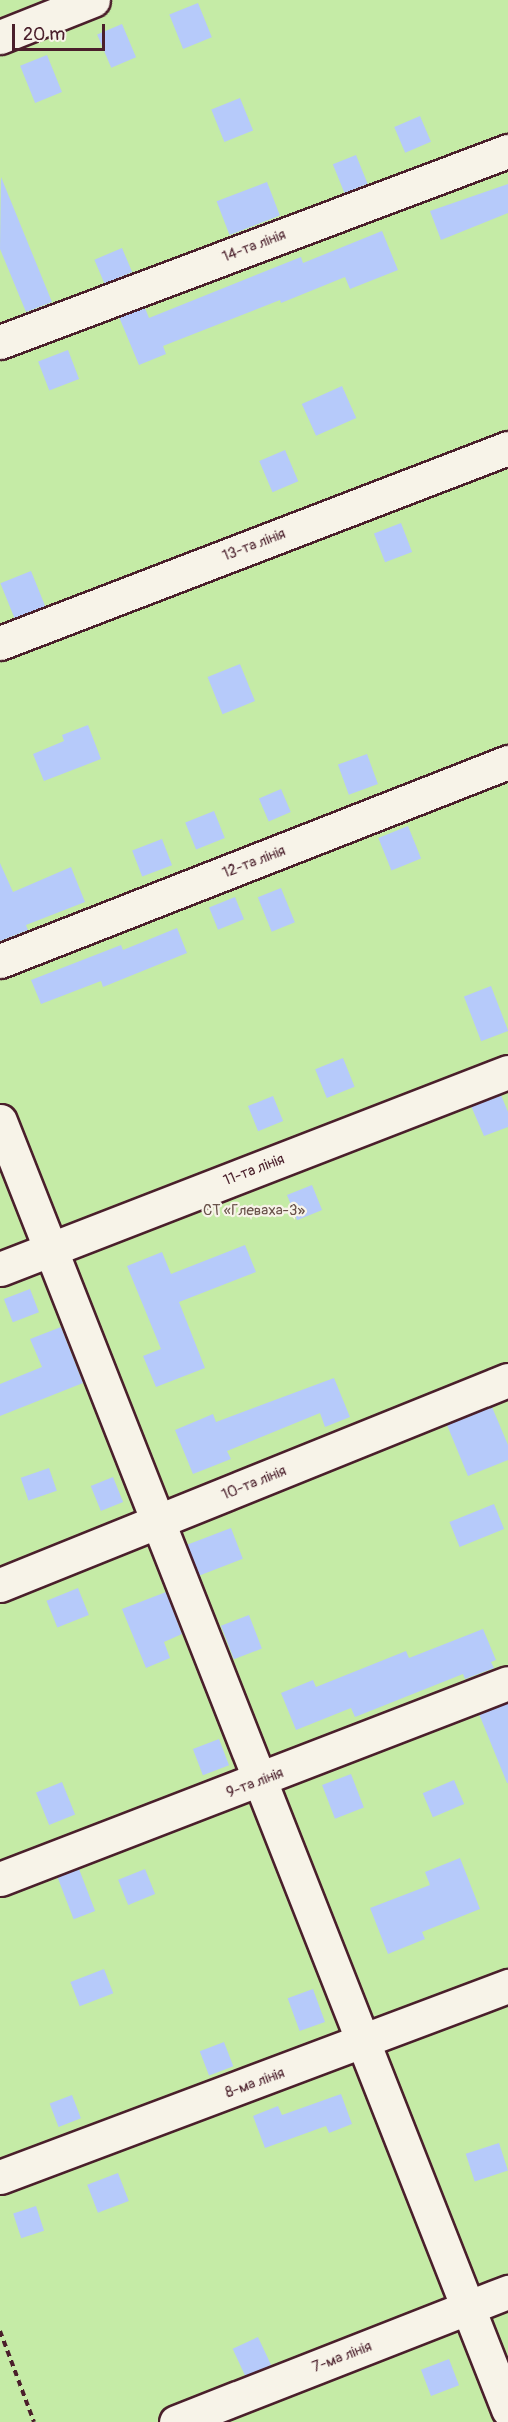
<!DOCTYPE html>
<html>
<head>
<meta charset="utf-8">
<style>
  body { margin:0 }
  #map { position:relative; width:508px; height:2422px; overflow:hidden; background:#e4e7ed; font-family:Pangolin,sans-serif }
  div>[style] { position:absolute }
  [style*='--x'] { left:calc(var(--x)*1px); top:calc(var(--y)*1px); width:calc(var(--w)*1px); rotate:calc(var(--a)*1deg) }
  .green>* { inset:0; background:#c5eba6; transform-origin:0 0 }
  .building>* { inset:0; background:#b6cafa; transform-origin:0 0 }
  .path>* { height:4px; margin-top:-2px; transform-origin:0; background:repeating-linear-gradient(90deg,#4a1f2b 0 6px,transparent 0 10.5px) }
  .roads { filter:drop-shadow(2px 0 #4a1f2b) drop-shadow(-2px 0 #4a1f2b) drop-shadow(0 2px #4a1f2b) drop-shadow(0 -2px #4a1f2b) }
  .minor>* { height:33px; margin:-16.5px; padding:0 16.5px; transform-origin:16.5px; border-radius:16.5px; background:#f7f3e8 }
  span { translate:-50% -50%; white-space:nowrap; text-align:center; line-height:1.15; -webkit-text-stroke:4.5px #f7f3e8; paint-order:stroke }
  .street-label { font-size:15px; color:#4a1f2b }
  .park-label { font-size:15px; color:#69524a }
  .scale { position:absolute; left:12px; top:24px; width:93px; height:27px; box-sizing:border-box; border:3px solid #4a1f2b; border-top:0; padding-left:8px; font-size:18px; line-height:21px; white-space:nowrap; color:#4a1f2b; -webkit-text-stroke:4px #f7f3e8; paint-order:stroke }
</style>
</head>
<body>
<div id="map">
  <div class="green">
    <i style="left:0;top:0;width:508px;height:2422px"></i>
  </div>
  <div class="building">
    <i style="left:198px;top:3px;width:37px;height:31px;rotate:68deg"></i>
    <i style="left:122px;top:24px;width:36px;height:27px;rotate:67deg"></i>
    <i style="left:47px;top:55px;width:40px;height:29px;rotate:68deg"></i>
    <i style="left:240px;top:98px;width:35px;height:31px;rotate:68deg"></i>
    <i style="left:420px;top:116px;width:28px;height:28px;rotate:67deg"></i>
    <i style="left:356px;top:155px;width:31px;height:25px;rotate:68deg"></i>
    <i style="clip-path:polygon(1px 177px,52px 302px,26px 312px,0 249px)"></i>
    <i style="left:267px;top:182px;width:36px;height:54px;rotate:69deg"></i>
    <i style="clip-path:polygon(508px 184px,508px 213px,441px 240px,430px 211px)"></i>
    <i style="clip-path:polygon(382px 231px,398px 270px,350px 289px,345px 277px,281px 303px,280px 300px,163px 346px,166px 354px,139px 365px,119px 317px,145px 308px,149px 318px,301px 257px,303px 263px)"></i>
    <i style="left:122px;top:248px;width:26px;height:30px;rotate:67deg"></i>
    <i style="left:68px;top:350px;width:31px;height:32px;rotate:69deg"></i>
    <i style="left:342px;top:386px;width:35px;height:44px;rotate:66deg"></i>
    <i style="left:285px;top:450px;width:34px;height:28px;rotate:67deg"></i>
    <i style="left:401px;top:523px;width:31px;height:29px;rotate:69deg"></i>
    <i style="left:31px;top:571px;width:38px;height:33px;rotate:68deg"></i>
    <i style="left:240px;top:664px;width:40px;height:35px;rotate:68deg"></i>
    <i style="clip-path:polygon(88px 725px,101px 759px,44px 781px,33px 754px,64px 741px,62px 735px)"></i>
    <i style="left:367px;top:754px;width:32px;height:31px;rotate:70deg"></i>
    <i style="left:281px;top:789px;width:25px;height:24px;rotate:67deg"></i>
    <i style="left:214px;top:811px;width:29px;height:31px;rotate:68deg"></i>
    <i style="left:408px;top:826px;width:35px;height:32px;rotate:68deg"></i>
    <i style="left:162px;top:839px;width:28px;height:32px;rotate:69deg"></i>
    <i style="clip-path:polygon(0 863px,13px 892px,71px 867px,85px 902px,26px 925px,28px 930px,0 941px)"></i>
    <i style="left:281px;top:888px;width:37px;height:25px;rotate:68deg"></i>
    <i style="left:235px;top:897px;width:24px;height:28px;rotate:68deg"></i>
    <i style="clip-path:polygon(177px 928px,187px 953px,103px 987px,101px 981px,41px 1004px,31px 980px,121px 945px,123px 950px)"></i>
    <i style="left:491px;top:986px;width:48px;height:29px;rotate:69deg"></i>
    <i style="left:343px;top:1058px;width:31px;height:30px;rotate:68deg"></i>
    <i style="clip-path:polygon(501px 1095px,508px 1112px,508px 1127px,484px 1136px,471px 1106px)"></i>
    <i style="left:273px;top:1096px;width:27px;height:27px;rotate:68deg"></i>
    <i style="left:312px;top:1185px;width:27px;height:27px;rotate:68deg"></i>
    <i style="clip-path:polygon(245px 1245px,256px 1272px,179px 1302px,205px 1368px,156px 1387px,143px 1356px,161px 1349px,127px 1266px,162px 1252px,171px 1274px)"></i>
    <i style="left:30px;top:1289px;width:25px;height:28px;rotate:69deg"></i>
    <i style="clip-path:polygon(61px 1327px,83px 1383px,0 1416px,0 1384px,42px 1367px,30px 1339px)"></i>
    <i style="clip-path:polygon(334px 1378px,350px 1417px,325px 1427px,320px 1413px,227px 1451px,231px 1459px,193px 1474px,175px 1430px,213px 1414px,216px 1422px)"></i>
    <i style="clip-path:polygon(492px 1407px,508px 1445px,508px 1460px,468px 1476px,447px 1425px)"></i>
    <i style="left:49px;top:1468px;width:24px;height:30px;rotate:71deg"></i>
    <i style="left:113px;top:1477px;width:27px;height:24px;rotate:68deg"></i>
    <i style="left:494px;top:1504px;width:27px;height:48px;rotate:68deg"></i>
    <i style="left:231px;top:1528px;width:33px;height:47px;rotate:69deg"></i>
    <i style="left:78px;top:1588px;width:29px;height:34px;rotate:68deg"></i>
    <i style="clip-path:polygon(166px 1592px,182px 1634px,164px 1642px,170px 1658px,146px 1668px,122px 1609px)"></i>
    <i style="left:249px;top:1615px;width:36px;height:30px;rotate:69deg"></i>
    <i style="clip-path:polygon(483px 1629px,496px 1660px,491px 1662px,494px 1668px,465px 1679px,463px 1674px,355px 1717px,351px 1708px,296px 1730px,281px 1693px,313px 1680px,316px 1687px,406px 1651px,409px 1658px)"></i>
    <i style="clip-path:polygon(508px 1703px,508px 1783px,507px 1783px,479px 1714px)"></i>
    <i style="left:219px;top:1739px;width:28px;height:28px;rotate:69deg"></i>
    <i style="left:351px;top:1774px;width:36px;height:31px;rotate:69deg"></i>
    <i style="left:454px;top:1780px;width:26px;height:34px;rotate:67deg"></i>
    <i style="left:62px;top:1782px;width:35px;height:28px;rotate:68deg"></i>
    <i style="clip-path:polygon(460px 1858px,480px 1909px,422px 1932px,425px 1939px,388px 1954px,370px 1908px,430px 1885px,425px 1872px)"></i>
    <i style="left:79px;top:1869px;width:45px;height:23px;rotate:69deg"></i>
    <i style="left:145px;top:1869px;width:27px;height:29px;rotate:68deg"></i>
    <i style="left:104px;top:1969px;width:26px;height:36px;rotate:69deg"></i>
    <i style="left:313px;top:1989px;width:35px;height:27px;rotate:70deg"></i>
    <i style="left:224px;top:2042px;width:26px;height:26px;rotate:69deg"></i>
    <i style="clip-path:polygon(341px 2094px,352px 2124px,329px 2133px,326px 2126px,265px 2148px,253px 2116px,278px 2106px,282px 2115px)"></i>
    <i style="left:72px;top:2095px;width:25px;height:24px;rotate:69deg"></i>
    <i style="left:499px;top:2143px;width:29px;height:35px;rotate:72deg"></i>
    <i style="left:118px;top:2173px;width:30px;height:33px;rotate:69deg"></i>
    <i style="left:36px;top:2206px;width:26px;height:24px;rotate:72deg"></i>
    <i style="left:258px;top:2337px;width:31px;height:28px;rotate:65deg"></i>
    <i style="left:449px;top:2359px;width:28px;height:30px;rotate:69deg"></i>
  </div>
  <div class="path">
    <i style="--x:0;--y:2331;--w:97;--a:69.5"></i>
  </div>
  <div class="roads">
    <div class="minor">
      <i style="--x:0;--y:37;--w:100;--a:-21.7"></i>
      <i style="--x:0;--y:342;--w:543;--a:-20.61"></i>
      <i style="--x:0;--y:643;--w:544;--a:-21"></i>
      <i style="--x:0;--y:961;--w:546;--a:-21.39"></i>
      <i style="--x:0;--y:1121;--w:1385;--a:68.48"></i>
      <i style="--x:0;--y:1269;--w:545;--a:-21.2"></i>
      <i style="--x:0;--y:1585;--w:548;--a:-21.98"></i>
      <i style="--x:0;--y:1879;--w:544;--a:-21.1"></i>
      <i style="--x:0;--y:2177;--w:543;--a:-20.61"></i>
      <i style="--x:176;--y:2422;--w:357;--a:-21.4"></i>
    </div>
  </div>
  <div class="street-label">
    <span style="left:254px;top:246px;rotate:-21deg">14-та лінія</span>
    <span style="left:254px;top:545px;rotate:-21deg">13-та лінія</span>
    <span style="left:254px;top:862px;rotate:-21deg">12-та лінія</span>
    <span style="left:254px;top:1170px;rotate:-21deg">11-та лінія</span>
    <span style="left:254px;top:1483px;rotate:-22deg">10-та лінія</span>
    <span style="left:255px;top:1783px;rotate:-21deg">9-та лінія</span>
    <span style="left:255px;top:2083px;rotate:-20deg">8-ма лінія</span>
    <span style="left:342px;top:2357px;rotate:-21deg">7-ма лінія</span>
  </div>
  <div class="park-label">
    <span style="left:254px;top:1211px">СТ «Глеваха-3»</span>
  </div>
  <div class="scale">20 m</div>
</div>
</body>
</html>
